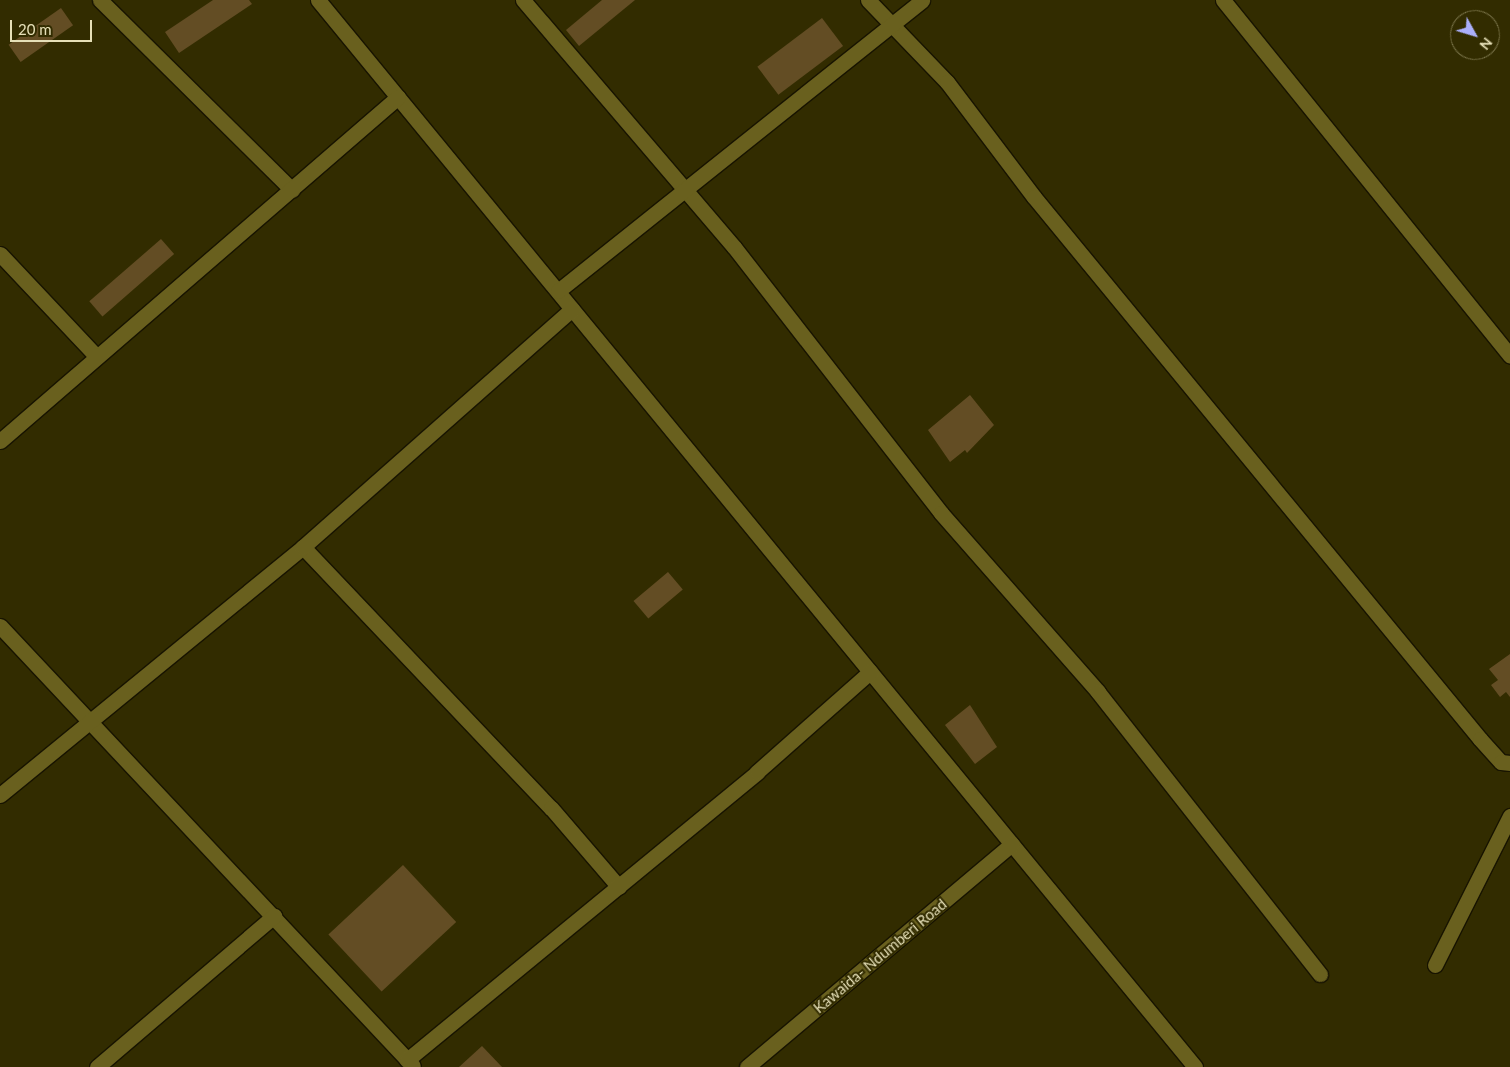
<!DOCTYPE html>
<html>
<head>
<meta charset="utf-8">
<style>
  body { margin:0 }
  #map { position:relative; width:1510px; height:1067px; overflow:hidden; background:#322c00; font-family:Lato,sans-serif }
  div>[style] { position:absolute }
  [style*='--x'] { left:calc(var(--x)*1px); top:calc(var(--y)*1px); width:calc(var(--w)*1px); rotate:calc(var(--a)*1deg) }
  .building>* { inset:0; background:#634d24; transform-origin:0 0 }
  .roads { filter:drop-shadow(1px 0 #181400) drop-shadow(-1px 0 #181400) drop-shadow(0 1px #181400) drop-shadow(0 -1px #181400) }
  .minor>* { height:15px; margin:-7.5px; padding:0 7.5px; transform-origin:7.5px; border-radius:7.5px; background:#69601e }
  span { translate:-50% -50%; white-space:nowrap; text-align:center; line-height:1.15; -webkit-text-stroke:4px #322c00; paint-order:stroke }
  .street-label { font-size:15px; color:#e6e0b8 }
  .north { position:absolute; left:1450px; top:10px; width:50px; height:50px; box-sizing:border-box; background:#322c00; border:1px solid #7a744a; border-radius:50%; rotate:129deg; font-size:14px; font-weight:700; line-height:20px; text-align:center; color:#e6e0b8 }
  .north::after { content:''; display:block; margin:auto; width:18px; height:22px; background:#abaffb; clip-path:polygon(50% 0,100% 100%,50% 72%,0 100%) }
  .scale { position:absolute; left:10px; top:20px; width:82px; height:22px; box-sizing:border-box; border:2px solid #e6e0b8; border-top:0; padding-left:6px; font-size:15px; line-height:18px; white-space:nowrap; color:#e6e0b8; -webkit-text-stroke:4px #322c00; paint-order:stroke }
</style>
</head>
<body>
<div id="map">
  <div class="building">
    <i style="clip-path:polygon(213px 0,249px 0,252px 4px,179px 53px,165px 32px)"></i>
    <i style="clip-path:polygon(602px 0,635px 0,579px 46px,566px 30px)"></i>
    <i style="left:61px;top:8px;width:21px;height:64px;rotate:55deg"></i>
    <i style="left:822px;top:18px;width:35px;height:81px;rotate:53deg"></i>
    <i style="left:161px;top:239px;width:20px;height:95px;rotate:49deg"></i>
    <i style="clip-path:polygon(970px 395px,994px 425px,967px 453px,965px 450px,950px 462px,928px 430px)"></i>
    <i style="left:668px;top:572px;width:23px;height:45px;rotate:50deg"></i>
    <i style="clip-path:polygon(1510px 654px,1510px 697px,1506px 692px,1500px 697px,1491px 685px,1498px 680px,1489px 669px)"></i>
    <i style="clip-path:polygon(970px 705px,997px 747px,975px 764px,945px 725px)"></i>
    <i style="left:403px;top:865px;width:78px;height:102px;rotate:47deg"></i>
    <i style="clip-path:polygon(482px 1046px,502px 1067px,459px 1067px)"></i>
  </div>
  <div class="roads">
    <div class="minor">
      <i style="--x:100;--y:0;--w:270;--a:44.7"></i>
      <i style="--x:318;--y:0;--w:1381;--a:50.58"></i>
      <i style="--x:523;--y:0;--w:325;--a:49.5"></i>
      <i style="--x:734;--y:247;--w:337;--a:52.1"></i>
      <i style="--x:941;--y:513;--w:238;--a:48.7"></i>
      <i style="--x:1098;--y:692;--w:359;--a:51.8"></i>
      <i style="--x:868;--y:0;--w:114;--a:46.1"></i>
      <i style="--x:947;--y:82;--w:144;--a:52.9"></i>
      <i style="--x:1034;--y:197;--w:702;--a:50.55"></i>
      <i style="--x:1480;--y:739;--w:31;--a:48"></i>
      <i style="--x:1501;--y:762;--w:9;--a:6"></i>
      <i style="--x:1223;--y:0;--w:457;--a:51.1"></i>
      <i style="--x:0;--y:254;--w:141;--a:46.7"></i>
      <i style="--x:558;--y:291;--w:466;--a:-38.6"></i>
      <i style="--x:0;--y:441;--w:526;--a:-40.84"></i>
      <i style="--x:303;--y:547;--w:360;--a:46.5"></i>
      <i style="--x:551;--y:808;--w:104;--a:49.3"></i>
      <i style="--x:0;--y:626;--w:603;--a:46.81"></i>
      <i style="--x:0;--y:795;--w:392;--a:-39.3"></i>
      <i style="--x:303;--y:547;--w:359;--a:-41.5"></i>
      <i style="--x:1435;--y:965;--w:167;--a:-63.3"></i>
      <i style="--x:407;--y:1060;--w:453;--a:-39.4"></i>
      <i style="--x:757;--y:772;--w:151;--a:-41.5"></i>
      <i style="--x:97;--y:1067;--w:233;--a:-40.5"></i>
      <i style="--x:747;--y:1067;--w:346;--a:-40.1"></i>
    </div>
  </div>
  <div class="street-label">
    <span style="left:880px;top:956px;rotate:-40deg">Kawaida- Ndumberi Road</span>
  </div>
  <div class="north">N</div>
  <div class="scale">20 m</div>
</div>
</body>
</html>
